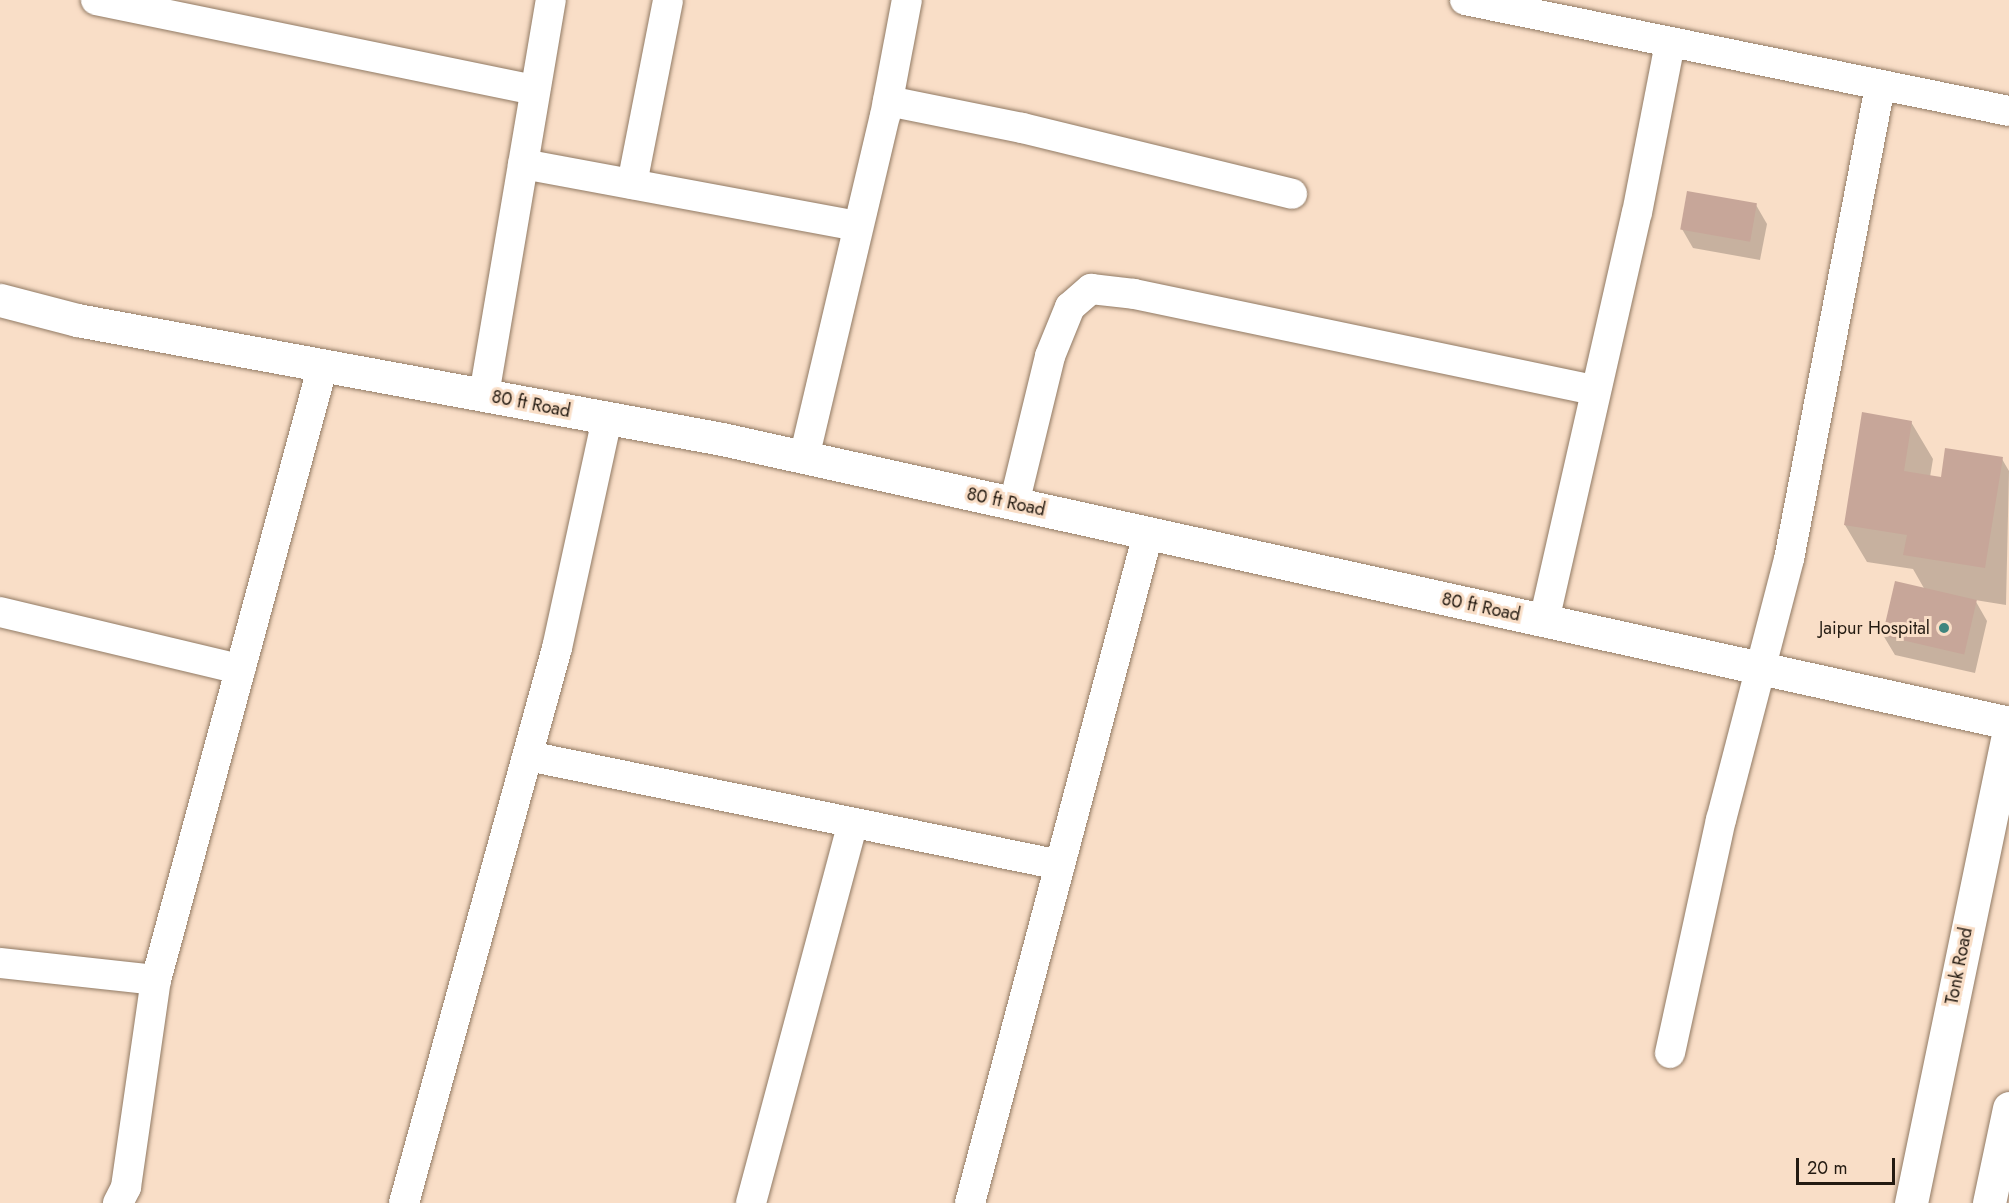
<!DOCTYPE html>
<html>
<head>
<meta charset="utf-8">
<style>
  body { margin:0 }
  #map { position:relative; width:2009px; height:1203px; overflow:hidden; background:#f9dec7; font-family:Jost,sans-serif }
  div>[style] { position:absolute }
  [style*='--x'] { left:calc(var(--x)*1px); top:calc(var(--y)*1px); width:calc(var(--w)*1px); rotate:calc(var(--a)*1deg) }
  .shadow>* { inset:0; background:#0003 }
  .building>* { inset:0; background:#c7a699; transform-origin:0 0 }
  .roads { filter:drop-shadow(0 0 2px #917a64) drop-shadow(0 0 2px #917a64) }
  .street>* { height:30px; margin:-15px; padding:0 15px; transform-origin:15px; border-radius:15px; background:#fff }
  .secondary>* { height:33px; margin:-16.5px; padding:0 16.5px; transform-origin:16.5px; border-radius:16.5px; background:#fff }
  .primary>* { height:33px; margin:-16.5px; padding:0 16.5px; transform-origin:16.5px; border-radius:16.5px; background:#fff }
  .dots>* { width:16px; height:16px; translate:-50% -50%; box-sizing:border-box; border:3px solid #f9dec7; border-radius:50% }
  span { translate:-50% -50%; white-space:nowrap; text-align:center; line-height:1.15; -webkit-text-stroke:6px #f9dec7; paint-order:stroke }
  .street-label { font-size:18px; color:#231a11 }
  .poi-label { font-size:18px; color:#231a11 }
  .right { translate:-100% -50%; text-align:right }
  .scale { position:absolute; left:1796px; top:1158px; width:99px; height:27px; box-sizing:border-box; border:3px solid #231a11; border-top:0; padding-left:8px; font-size:18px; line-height:21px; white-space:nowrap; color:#231a11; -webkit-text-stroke:4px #f9dec7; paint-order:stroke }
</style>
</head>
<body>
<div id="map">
  <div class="shadow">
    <div style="clip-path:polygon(1756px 205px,1767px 224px,1760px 260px,1693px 248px,1682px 229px)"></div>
    <div style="clip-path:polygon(1911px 422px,1933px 459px,1930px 477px,1942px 479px,2002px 459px,2009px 471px,2006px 605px,1975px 600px,1987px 621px,1975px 673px,1895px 655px,1883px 635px,1925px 590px,1913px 569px,1867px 562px,1845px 525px)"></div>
  </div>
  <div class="building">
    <div style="left:1687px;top:191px;width:71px;height:39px;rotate:10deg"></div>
    <div style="clip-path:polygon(1862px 412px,1912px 421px,1904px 471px,1941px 477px,1945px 448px,2003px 457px,1985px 568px,1903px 555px,1907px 535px,1844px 525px)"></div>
    <div style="left:1895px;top:581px;width:84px;height:56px;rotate:13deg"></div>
  </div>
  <div class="roads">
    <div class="street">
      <div style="--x:96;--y:0;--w:448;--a:11.6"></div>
      <div style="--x:1465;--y:0;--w:555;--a:11.53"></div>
      <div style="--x:888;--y:101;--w:137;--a:11.4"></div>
      <div style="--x:1022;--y:128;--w:278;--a:13.7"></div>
      <div style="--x:523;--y:164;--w:340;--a:10.5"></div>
      <div style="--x:632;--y:184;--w:187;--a:-78.9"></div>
      <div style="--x:484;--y:395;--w:401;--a:-80.4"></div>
      <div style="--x:804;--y:458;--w:351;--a:-76.7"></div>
      <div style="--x:885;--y:116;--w:118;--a:-79.3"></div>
      <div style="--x:1014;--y:504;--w:152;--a:-76.3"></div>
      <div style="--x:1050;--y:356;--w:53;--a:-67.8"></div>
      <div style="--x:1070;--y:307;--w:28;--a:-41"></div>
      <div style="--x:1091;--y:289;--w:43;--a:6.6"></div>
      <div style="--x:1134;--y:294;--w:471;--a:11.8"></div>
      <div style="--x:0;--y:612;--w:247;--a:13.4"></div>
      <div style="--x:1544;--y:621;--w:418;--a:-77.2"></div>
      <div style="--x:1637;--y:213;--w:173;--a:-79"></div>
      <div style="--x:528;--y:756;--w:543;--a:11.58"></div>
      <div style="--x:0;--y:963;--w:157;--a:6.2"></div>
      <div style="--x:1670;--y:1053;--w:239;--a:-77.7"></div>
      <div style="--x:1721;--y:820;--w:270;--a:-75.4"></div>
      <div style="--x:1789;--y:559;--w:483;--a:-79.1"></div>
      <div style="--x:118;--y:1203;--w:18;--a:-63"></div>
      <div style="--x:126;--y:1187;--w:209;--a:-81.8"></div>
      <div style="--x:156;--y:980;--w:637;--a:-74.81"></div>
      <div style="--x:404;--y:1203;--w:576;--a:-74.59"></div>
      <div style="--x:557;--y:648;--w:235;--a:-77.7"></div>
      <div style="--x:751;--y:1203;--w:393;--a:-75"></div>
      <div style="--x:970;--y:1203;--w:692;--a:-75.1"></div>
    </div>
    <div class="secondary">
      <div style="--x:0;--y:300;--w:80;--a:14.6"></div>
      <div style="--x:77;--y:320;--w:656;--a:10.45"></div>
      <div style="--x:722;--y:439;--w:1318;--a:12.44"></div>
    </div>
    <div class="primary">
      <div style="--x:1911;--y:1203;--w:484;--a:-78.3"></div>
      <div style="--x:1989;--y:1203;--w:97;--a:-78.1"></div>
    </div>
  </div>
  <div class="dots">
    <div style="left:1944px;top:628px;background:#3f857e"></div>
  </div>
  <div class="street-label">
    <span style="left:531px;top:404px;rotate:11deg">80 ft Road</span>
    <span style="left:1006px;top:502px;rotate:12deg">80 ft Road</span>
    <span style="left:1481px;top:607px;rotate:12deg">80 ft Road</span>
    <span style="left:1959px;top:966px;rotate:-79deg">Tonk Road</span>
  </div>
  <div class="poi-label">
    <span class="right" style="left:1930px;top:628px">Jaipur Hospital</span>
  </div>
  <div class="scale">20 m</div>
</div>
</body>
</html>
